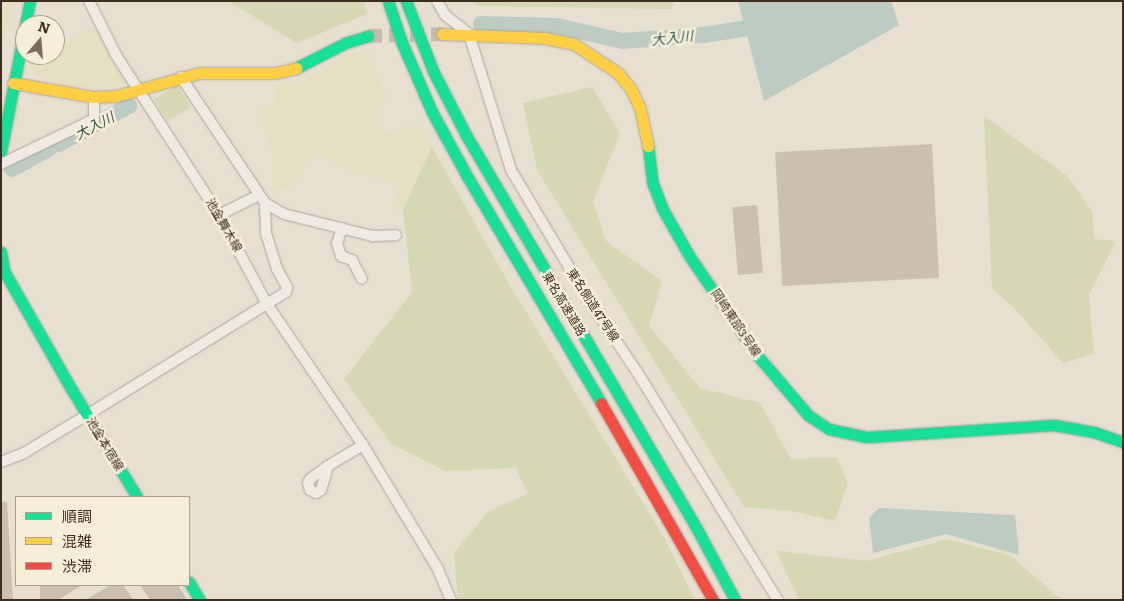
<!DOCTYPE html>
<html>
<head>
<meta charset="utf-8">
<style>
  body { margin:0 }
  #map { position:relative; width:1124px; height:601px; overflow:hidden; background:#e7e0d1; font-family:Literata,"Noto Sans JP",serif }
  div>[style] { position:absolute }
  [style*='--x'] { left:calc(var(--x)*1px); top:calc(var(--y)*1px); width:calc(var(--w)*1px); rotate:calc(var(--a)*1deg) }
  .farmland>* { inset:0; background:#e6dfc2 }
  .green>* { inset:0; background:#d6d7b3; transform-origin:0 0 }
  .water>* { inset:0; background:#bcccc2 }
  .river>* { height:16px; margin:-8px; padding:0 8px; transform-origin:8px; border-radius:8px; background:#bcccc2 }
  .building>* { inset:0; background:#cbbfb2; transform-origin:0 0 }
  .secondary-tunnel>* { height:14px; margin-top:-7px; transform-origin:0; background:repeating-linear-gradient(90deg,#c5bcae 0 14px,transparent 0 21px) }
  .roads { filter:drop-shadow(0 0 1px #ada599) drop-shadow(0 0 1px #ada599) }
  .street>* { height:10px; margin:-5px; padding:0 5px; transform-origin:5px; border-radius:5px; background:#efebe3 }
  .fast>* { height:11px; margin:-5.5px; padding:0 5.5px; transform-origin:5.5px; border-radius:5.5px; background:#16e098 }
  .slow>* { height:11px; margin:-5.5px; padding:0 5.5px; transform-origin:5.5px; border-radius:5.5px; background:#ffcf43 }
  .jam>* { height:11px; margin:-5.5px; padding:0 5.5px; transform-origin:5.5px; border-radius:5.5px; background:#f24e42 }
  span { translate:-50% -50%; white-space:nowrap; text-align:center; line-height:1.15; -webkit-text-stroke:5px #f7eed8; paint-order:stroke }
  .street-label { font-size:12px; color:#3d2e20 }
  .water-label { font-size:14px; color:#2f5d5a; font-style:italic }
  .frame { position:absolute; inset:0; border:2px solid #3d2e20; pointer-events:none }
  .legend { position:absolute; left:15px; top:496px; width:175px; height:90px; box-sizing:border-box; background:#f7eed8; border:1px solid #ada18e; margin:0; padding:6px 9px; list-style:none; font-size:15px; color:#3d2e20 }
  .legend li { display:flex; align-items:center; gap:10px; height:25px }
  .legend b { width:25px; border:1px solid #ada18e }
  .north { position:absolute; left:15px; top:15px; width:50px; height:50px; box-sizing:border-box; background:#f7eed8; border:1px solid #ada18e; border-radius:50%; rotate:18deg; font-size:14px; font-weight:700; line-height:20px; text-align:center; color:#3d2e20 }
  .north::after { content:''; display:block; margin:auto; width:18px; height:22px; background:#786c5e; clip-path:polygon(50% 0,100% 100%,50% 72%,0 100%) }
</style>
</head>
<body>
<div id="map">
  <div class="farmland">
    <div style="clip-path:polygon(1px 1px,13px 1px,1px 55px)"></div>
    <div style="clip-path:polygon(93px 26px,126px 85px,97px 89px,67px 86px,37px 77px,29px 69px,32px 55px,55px 55px,55px 45px,66px 43px)"></div>
    <div style="clip-path:polygon(368px 51px,385px 96px,374px 117px,382px 133px,417px 125px,432px 147px,403px 209px,392px 210px,399px 183px,352px 173px,314px 151px,292px 189px,272px 187px,272px 154px,260px 111px,274px 105px,278px 84px,306px 80px,351px 52px)"></div>
  </div>
  <div class="green">
    <div style="clip-path:polygon(228px 1px,364px 1px,367px 14px,297px 43px)"></div>
    <div style="clip-path:polygon(471px 1px,675px 1px,671px 9px,478px 6px)"></div>
    <div style="left:177px;top:85px;width:26px;height:27px;rotate:58deg"></div>
    <div style="clip-path:polygon(592px 87px,620px 133px,593px 201px,606px 241px,662px 281px,649px 326px,700px 388px,760px 403px,791px 459px,837px 457px,848px 483px,835px 521px,791px 511px,744px 507px,537px 170px,523px 103px)"></div>
    <div style="clip-path:polygon(984px 116px,1066px 175px,1092px 211px,1094px 239px,1116px 241px,1089px 295px,1094px 354px,1063px 363px,1015px 309px,992px 288px)"></div>
    <div style="clip-path:polygon(432px 147px,508px 282px,665px 539px,695px 600px,458px 600px,454px 553px,489px 511px,528px 494px,516px 468px,445px 471px,391px 444px,344px 379px,412px 292px,403px 209px)"></div>
    <div style="clip-path:polygon(947px 539px,1011px 556px,1062px 600px,799px 600px,776px 551px,866px 561px)"></div>
  </div>
  <div class="water">
    <div style="clip-path:polygon(738px 1px,891px 1px,899px 25px,764px 101px)"></div>
    <div style="clip-path:polygon(879px 508px,1015px 515px,1019px 555px,946px 534px,873px 553px,869px 518px)"></div>
  </div>
  <div class="river">
    <div style="--x:481;--y:24;--w:76;--a:1.5"></div>
    <div style="--x:557;--y:26;--w:67;--a:13"></div>
    <div style="--x:622;--y:41;--w:81;--a:-4.2"></div>
    <div style="--x:703;--y:35;--w:66;--a:-8.7"></div>
    <div style="--x:59;--y:144;--w:80;--a:-28.5"></div>
    <div style="--x:12;--y:169;--w:42;--a:-28.4"></div>
  </div>
  <div class="building">
    <div style="left:932px;top:144px;width:134px;height:157px;rotate:87deg"></div>
    <div style="left:757px;top:205px;width:68px;height:25px;rotate:85deg"></div>
    <div style="clip-path:polygon(1px 502px,7px 502px,13px 600px,1px 600px)"></div>
    <div style="clip-path:polygon(40px 585px,82px 585px,58px 600px,40px 600px)"></div>
    <div style="clip-path:polygon(111px 585px,123px 585px,134px 600px,85px 600px)"></div>
    <div style="clip-path:polygon(140px 585px,178px 585px,187px 600px,150px 600px)"></div>
  </div>
  <div class="secondary-tunnel">
    <div style="--x:368;--y:36;--w:74;--a:-1.5"></div>
  </div>
  <div class="roads">
    <div class="street">
      <div style="--x:89;--y:1;--w:60;--a:63.4"></div>
      <div style="--x:116;--y:55;--w:190;--a:57.2"></div>
      <div style="--x:219;--y:215;--w:101;--a:61.7"></div>
      <div style="--x:267;--y:304;--w:171;--a:55.8"></div>
      <div style="--x:363;--y:445;--w:143;--a:58.8"></div>
      <div style="--x:437;--y:567;--w:36;--a:67"></div>
      <div style="--x:437;--y:1;--w:16;--a:60"></div>
      <div style="--x:445;--y:15;--w:31;--a:38"></div>
      <div style="--x:469;--y:34;--w:142;--a:72.8"></div>
      <div style="--x:511;--y:170;--w:154;--a:59.1"></div>
      <div style="--x:590;--y:302;--w:84;--a:56.1"></div>
      <div style="--x:637;--y:372;--w:268;--a:58.3"></div>
      <div style="--x:181;--y:77;--w:151;--a:56.3"></div>
      <div style="--x:265;--y:203;--w:22;--a:30"></div>
      <div style="--x:284;--y:214;--w:91;--a:14"></div>
      <div style="--x:372;--y:236;--w:24;--a:-2"></div>
      <div style="--x:1;--y:164;--w:103;--a:-25.8"></div>
      <div style="--x:94;--y:119;--w:22;--a:-90"></div>
      <div style="--x:219;--y:215;--w:45;--a:-26.6"></div>
      <div style="--x:342;--y:228;--w:16;--a:108"></div>
      <div style="--x:337;--y:243;--w:14;--a:73"></div>
      <div style="--x:341;--y:256;--w:12;--a:20"></div>
      <div style="--x:352;--y:260;--w:21;--a:62"></div>
      <div style="--x:1;--y:462;--w:25;--a:-21"></div>
      <div style="--x:24;--y:453;--w:74;--a:-31.1"></div>
      <div style="--x:87;--y:415;--w:234;--a:-31.7"></div>
      <div style="--x:286;--y:292;--w:5;--a:-79"></div>
      <div style="--x:287;--y:287;--w:21;--a:-119"></div>
      <div style="--x:277;--y:269;--w:37;--a:-107"></div>
      <div style="--x:266;--y:234;--w:31;--a:-92"></div>
      <div style="--x:328;--y:466;--w:25;--a:106"></div>
      <div style="--x:321;--y:490;--w:6;--a:149"></div>
      <div style="--x:316;--y:493;--w:7;--a:-153"></div>
      <div style="--x:310;--y:490;--w:7;--a:-106"></div>
      <div style="--x:308;--y:483;--w:4;--a:-63"></div>
      <div style="--x:310;--y:479;--w:22;--a:-36"></div>
      <div style="--x:328;--y:466;--w:41;--a:-31"></div>
    </div>
    <div class="fast">
      <div style="--x:388;--y:1;--w:44;--a:71.6"></div>
      <div style="--x:402;--y:43;--w:75;--a:66.5"></div>
      <div style="--x:432;--y:112;--w:73;--a:61.3"></div>
      <div style="--x:467;--y:176;--w:264;--a:59.4"></div>
      <div style="--x:406;--y:1;--w:75;--a:68.9"></div>
      <div style="--x:433;--y:71;--w:72;--a:62.7"></div>
      <div style="--x:466;--y:135;--w:457;--a:59.6"></div>
      <div style="--x:697;--y:529;--w:81;--a:61.8"></div>
      <div style="--x:296;--y:68;--w:55;--a:-27"></div>
      <div style="--x:345;--y:43;--w:24;--a:-17"></div>
      <div style="--x:648;--y:146;--w:38;--a:83"></div>
      <div style="--x:653;--y:184;--w:26;--a:69"></div>
      <div style="--x:662;--y:208;--w:56;--a:60.3"></div>
      <div style="--x:690;--y:257;--w:119;--a:55.6"></div>
      <div style="--x:757;--y:355;--w:79;--a:49.6"></div>
      <div style="--x:808;--y:415;--w:25;--a:34"></div>
      <div style="--x:829;--y:429;--w:39;--a:12"></div>
      <div style="--x:867;--y:437;--w:187;--a:-3.7"></div>
      <div style="--x:1054;--y:425;--w:41;--a:9.9"></div>
      <div style="--x:1094;--y:432;--w:31;--a:19"></div>
      <div style="--x:1;--y:151;--w:153;--a:-79.1"></div>
      <div style="--x:1;--y:252;--w:19;--a:81"></div>
      <div style="--x:4;--y:271;--w:3;--a:162"></div>
      <div style="--x:4;--y:271;--w:137;--a:60.3"></div>
      <div style="--x:72;--y:390;--w:125;--a:58.7"></div>
      <div style="--x:189;--y:582;--w:21;--a:59"></div>
    </div>
    <div class="slow">
      <div style="--x:442;--y:34;--w:103;--a:2.2"></div>
      <div style="--x:545;--y:38;--w:30;--a:12"></div>
      <div style="--x:574;--y:44;--w:53;--a:33.4"></div>
      <div style="--x:618;--y:73;--w:21;--a:51"></div>
      <div style="--x:631;--y:89;--w:21;--a:65"></div>
      <div style="--x:640;--y:108;--w:39;--a:78"></div>
      <div style="--x:13;--y:83;--w:82;--a:9.8"></div>
      <div style="--x:94;--y:97;--w:22;--a:-3"></div>
      <div style="--x:116;--y:96;--w:86;--a:-15.5"></div>
      <div style="--x:199;--y:73;--w:76;--a:0"></div>
      <div style="--x:275;--y:73;--w:22;--a:-13"></div>
    </div>
    <div class="jam">
      <div style="--x:601;--y:403;--w:227;--a:60.4"></div>
    </div>
  </div>
  <div class="street-label">
    <span style="left:224px;top:225px;rotate:60deg">池金舞木線</span>
    <span style="left:564px;top:304px;rotate:59deg">東名高速道路</span>
    <span style="left:593px;top:305px;rotate:57deg">東名側道47号線</span>
    <span style="left:736px;top:323px;rotate:56deg">岡崎東部3号線</span>
    <span style="left:105px;top:444px;rotate:59deg">池金本宿線</span>
  </div>
  <div class="water-label">
    <span style="left:672px;top:37px;rotate:-6deg">大入川</span>
    <span style="left:94px;top:125px;rotate:-28deg">大入川</span>
  </div>
  <div class="frame"></div>
  <ul class="legend">
  <li><b style="height:6px;background:#16e098"></b>順調</li>
  <li><b style="height:6px;background:#ffcf43"></b>混雑</li>
  <li><b style="height:6px;background:#f24e42"></b>渋滞</li>
  </ul>
  <div class="north">N</div>
</div>
</body>
</html>
